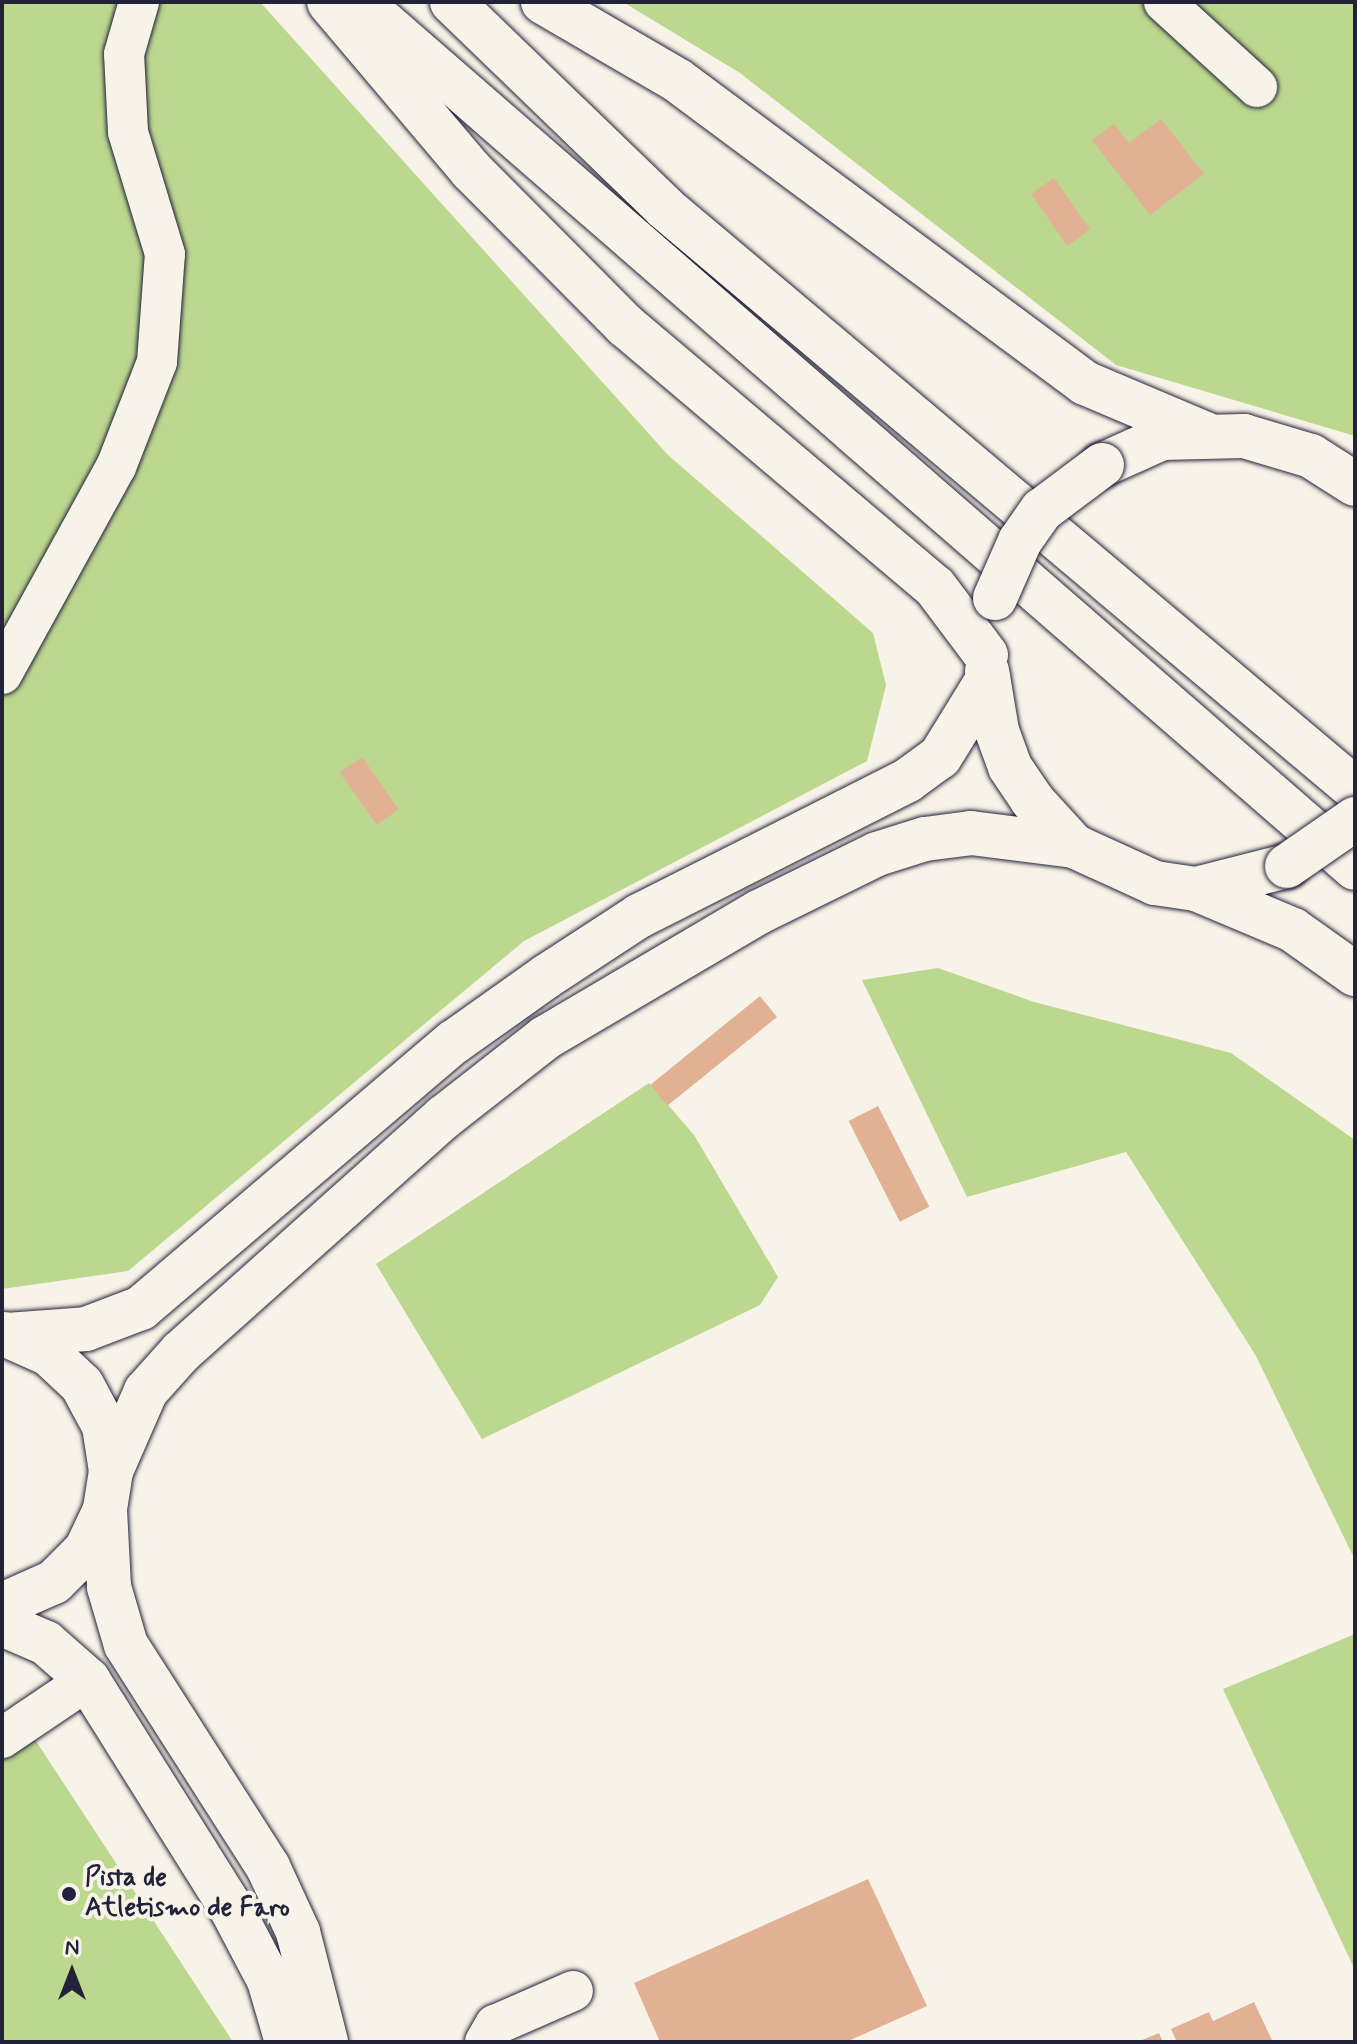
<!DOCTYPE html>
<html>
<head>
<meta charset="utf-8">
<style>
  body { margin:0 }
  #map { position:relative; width:1357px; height:2044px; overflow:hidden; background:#f7f3e8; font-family:Mynerve,sans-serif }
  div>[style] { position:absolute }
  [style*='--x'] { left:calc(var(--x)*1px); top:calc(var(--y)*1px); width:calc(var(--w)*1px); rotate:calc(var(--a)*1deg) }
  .green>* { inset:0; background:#bcd78e }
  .building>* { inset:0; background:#e2b194; transform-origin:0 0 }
  .roads { filter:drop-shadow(0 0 2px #22223b) drop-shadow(0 0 2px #22223b) }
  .minor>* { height:40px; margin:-20px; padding:0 20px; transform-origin:20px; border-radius:20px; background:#f7f3e8 }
  .major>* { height:44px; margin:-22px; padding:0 22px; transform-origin:22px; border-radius:22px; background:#f7f3e8 }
  .bridges { filter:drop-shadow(0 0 2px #22223b) drop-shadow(0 0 2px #22223b) }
  .major-bridge>* { height:44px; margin:-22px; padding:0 22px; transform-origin:22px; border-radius:22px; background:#f7f3e8 }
  .dots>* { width:22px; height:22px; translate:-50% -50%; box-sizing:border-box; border:4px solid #f7f3e8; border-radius:50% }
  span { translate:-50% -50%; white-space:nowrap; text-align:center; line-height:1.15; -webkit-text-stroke:8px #f7f3e8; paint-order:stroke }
  .poi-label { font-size:26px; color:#22223b; font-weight:700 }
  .left { translate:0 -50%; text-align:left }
  .frame { position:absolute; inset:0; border:4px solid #22223b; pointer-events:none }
  .north { position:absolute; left:32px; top:1932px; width:80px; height:80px; -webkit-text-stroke:6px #f7f3e8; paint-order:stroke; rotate:0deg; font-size:22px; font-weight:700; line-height:32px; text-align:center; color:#22223b }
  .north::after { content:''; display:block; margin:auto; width:28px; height:36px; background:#22223b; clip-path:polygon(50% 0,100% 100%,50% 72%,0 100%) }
</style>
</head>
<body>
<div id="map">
  <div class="green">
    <div style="clip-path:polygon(2px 2px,260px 2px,668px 455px,873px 633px,886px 685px,867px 761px,524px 941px,128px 1271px,2px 1289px)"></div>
    <div style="clip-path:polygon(623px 2px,1355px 2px,1355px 436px,1116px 365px,740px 73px)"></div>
    <div style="clip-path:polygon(938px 968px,1034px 1002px,1231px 1053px,1355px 1140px,1355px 1560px,1255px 1354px,1126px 1152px,967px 1197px,862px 980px)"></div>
    <div style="clip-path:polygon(649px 1083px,694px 1135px,778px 1277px,760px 1305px,482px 1439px,376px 1264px)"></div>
    <div style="clip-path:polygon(1355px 1634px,1355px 1970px,1223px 1689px)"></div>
    <div style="clip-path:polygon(12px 1706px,34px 1738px,233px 2042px,2px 2042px,2px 1713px)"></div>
  </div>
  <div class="building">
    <div style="clip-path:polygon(1161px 119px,1204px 174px,1150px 215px,1092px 140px,1114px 124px,1129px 143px)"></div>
    <div style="left:1054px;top:178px;width:63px;height:28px;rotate:55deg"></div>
    <div style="left:362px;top:757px;width:64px;height:27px;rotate:55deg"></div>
    <div style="left:760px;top:996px;width:27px;height:141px;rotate:51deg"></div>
    <div style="left:878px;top:1106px;width:113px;height:33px;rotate:63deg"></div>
    <div style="clip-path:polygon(868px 1879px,927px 2006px,846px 2042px,660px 2042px,634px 1983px)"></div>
    <div style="clip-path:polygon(1254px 2002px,1272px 2040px,1268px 2042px,1177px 2042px,1171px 2029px,1209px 2012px,1213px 2021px)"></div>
    <div style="clip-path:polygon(1159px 2033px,1163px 2042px,1137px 2042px)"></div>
  </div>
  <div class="roads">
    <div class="minor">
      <div style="--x:1164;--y:2;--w:126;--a:42.4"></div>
      <div style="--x:2;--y:674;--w:236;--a:-61.2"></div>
      <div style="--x:116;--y:467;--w:113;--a:-68.7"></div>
      <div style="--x:157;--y:362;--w:108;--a:-85.8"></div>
      <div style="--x:165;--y:254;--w:127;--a:-106.9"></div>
      <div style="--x:128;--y:132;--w:78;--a:-92.9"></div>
      <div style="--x:124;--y:54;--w:54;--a:-73.9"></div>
      <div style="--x:2;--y:1738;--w:104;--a:-34"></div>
      <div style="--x:485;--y:2042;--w:20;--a:-60"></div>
      <div style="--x:495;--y:2025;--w:85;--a:-23.6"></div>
    </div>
    <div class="major">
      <div style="--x:329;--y:2;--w:220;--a:49.8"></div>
      <div style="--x:471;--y:170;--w:220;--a:45.2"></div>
      <div style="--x:626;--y:326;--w:404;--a:40.2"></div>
      <div style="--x:935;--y:587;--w:85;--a:53.1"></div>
      <div style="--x:360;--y:2;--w:1319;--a:41.03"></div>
      <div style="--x:452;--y:2;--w:296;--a:44"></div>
      <div style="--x:665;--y:208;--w:902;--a:40.1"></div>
      <div style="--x:543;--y:2;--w:155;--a:30.2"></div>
      <div style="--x:677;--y:80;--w:508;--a:36.6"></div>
      <div style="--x:1085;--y:383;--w:131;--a:22.9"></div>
      <div style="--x:1102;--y:465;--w:66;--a:-24.2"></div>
      <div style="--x:1162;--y:438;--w:82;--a:-1.4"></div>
      <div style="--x:1244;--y:436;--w:70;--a:16.6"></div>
      <div style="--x:1311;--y:456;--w:52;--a:32.5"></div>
      <div style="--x:987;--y:671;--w:61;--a:80.5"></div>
      <div style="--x:997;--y:731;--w:38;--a:70"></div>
      <div style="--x:1010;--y:767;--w:40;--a:56"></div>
      <div style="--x:1032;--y:800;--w:62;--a:47.6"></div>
      <div style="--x:1074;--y:846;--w:89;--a:24.6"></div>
      <div style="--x:1155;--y:883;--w:41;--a:8.3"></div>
      <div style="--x:1196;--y:889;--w:94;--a:-14.2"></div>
      <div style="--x:1196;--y:889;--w:105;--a:22.9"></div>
      <div style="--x:1293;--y:930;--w:76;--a:35.4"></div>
      <div style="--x:4;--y:1334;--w:49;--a:24"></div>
      <div style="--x:49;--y:1354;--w:45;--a:43.2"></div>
      <div style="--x:82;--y:1385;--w:47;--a:61.8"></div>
      <div style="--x:104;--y:1426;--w:46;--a:81.2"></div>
      <div style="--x:111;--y:1471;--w:39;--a:99"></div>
      <div style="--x:105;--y:1510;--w:77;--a:87"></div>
      <div style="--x:109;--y:1587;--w:60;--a:73.7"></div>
      <div style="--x:126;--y:1645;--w:264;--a:57.4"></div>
      <div style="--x:268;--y:1867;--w:72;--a:65.2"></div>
      <div style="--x:298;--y:1932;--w:114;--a:75.7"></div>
      <div style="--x:7;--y:1335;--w:79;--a:-4.3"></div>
      <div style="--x:86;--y:1329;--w:59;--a:-20.9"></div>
      <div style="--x:141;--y:1308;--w:411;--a:-40.4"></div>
      <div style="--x:454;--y:1042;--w:114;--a:-35.4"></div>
      <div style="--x:547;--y:976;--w:110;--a:-33.1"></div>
      <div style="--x:639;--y:916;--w:301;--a:-26.8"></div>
      <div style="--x:908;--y:780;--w:39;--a:-36"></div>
      <div style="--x:940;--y:757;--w:92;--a:-58.4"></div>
      <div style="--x:111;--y:1471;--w:87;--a:-66.4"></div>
      <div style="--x:146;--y:1391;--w:52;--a:-48.1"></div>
      <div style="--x:181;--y:1352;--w:353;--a:-41.8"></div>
      <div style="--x:444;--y:1117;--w:128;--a:-38"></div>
      <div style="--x:545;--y:1038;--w:248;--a:-30.5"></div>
      <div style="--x:759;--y:912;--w:131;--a:-26.2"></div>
      <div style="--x:877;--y:854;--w:50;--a:-17.4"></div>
      <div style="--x:925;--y:839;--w:46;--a:-7.4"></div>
      <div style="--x:971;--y:833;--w:104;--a:7.2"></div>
      <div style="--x:2;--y:1605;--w:57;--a:-23.9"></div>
      <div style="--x:54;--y:1582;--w:45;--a:-45"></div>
      <div style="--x:86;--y:1550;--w:44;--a:-64.6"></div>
      <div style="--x:2;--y:1624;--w:48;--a:23.4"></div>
      <div style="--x:46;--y:1643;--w:56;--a:41.4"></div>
      <div style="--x:88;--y:1680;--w:269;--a:57.9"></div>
      <div style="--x:231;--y:1908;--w:81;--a:62.2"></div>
      <div style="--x:269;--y:1980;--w:65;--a:73.8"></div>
    </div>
  </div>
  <div class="bridges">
    <div class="major-bridge">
      <div style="--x:995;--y:598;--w:62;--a:-66.3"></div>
      <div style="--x:1020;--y:541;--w:38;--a:-55"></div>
      <div style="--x:1042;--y:510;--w:75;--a:-36.9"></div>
      <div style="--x:1287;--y:866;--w:83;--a:-34.7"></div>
    </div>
  </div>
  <div class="dots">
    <div style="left:69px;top:1894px;background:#22223b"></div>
  </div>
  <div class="poi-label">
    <span class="left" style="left:85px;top:1894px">Pista de<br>Atletismo de Faro</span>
  </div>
  <div class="frame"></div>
  <div class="north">N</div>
</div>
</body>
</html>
